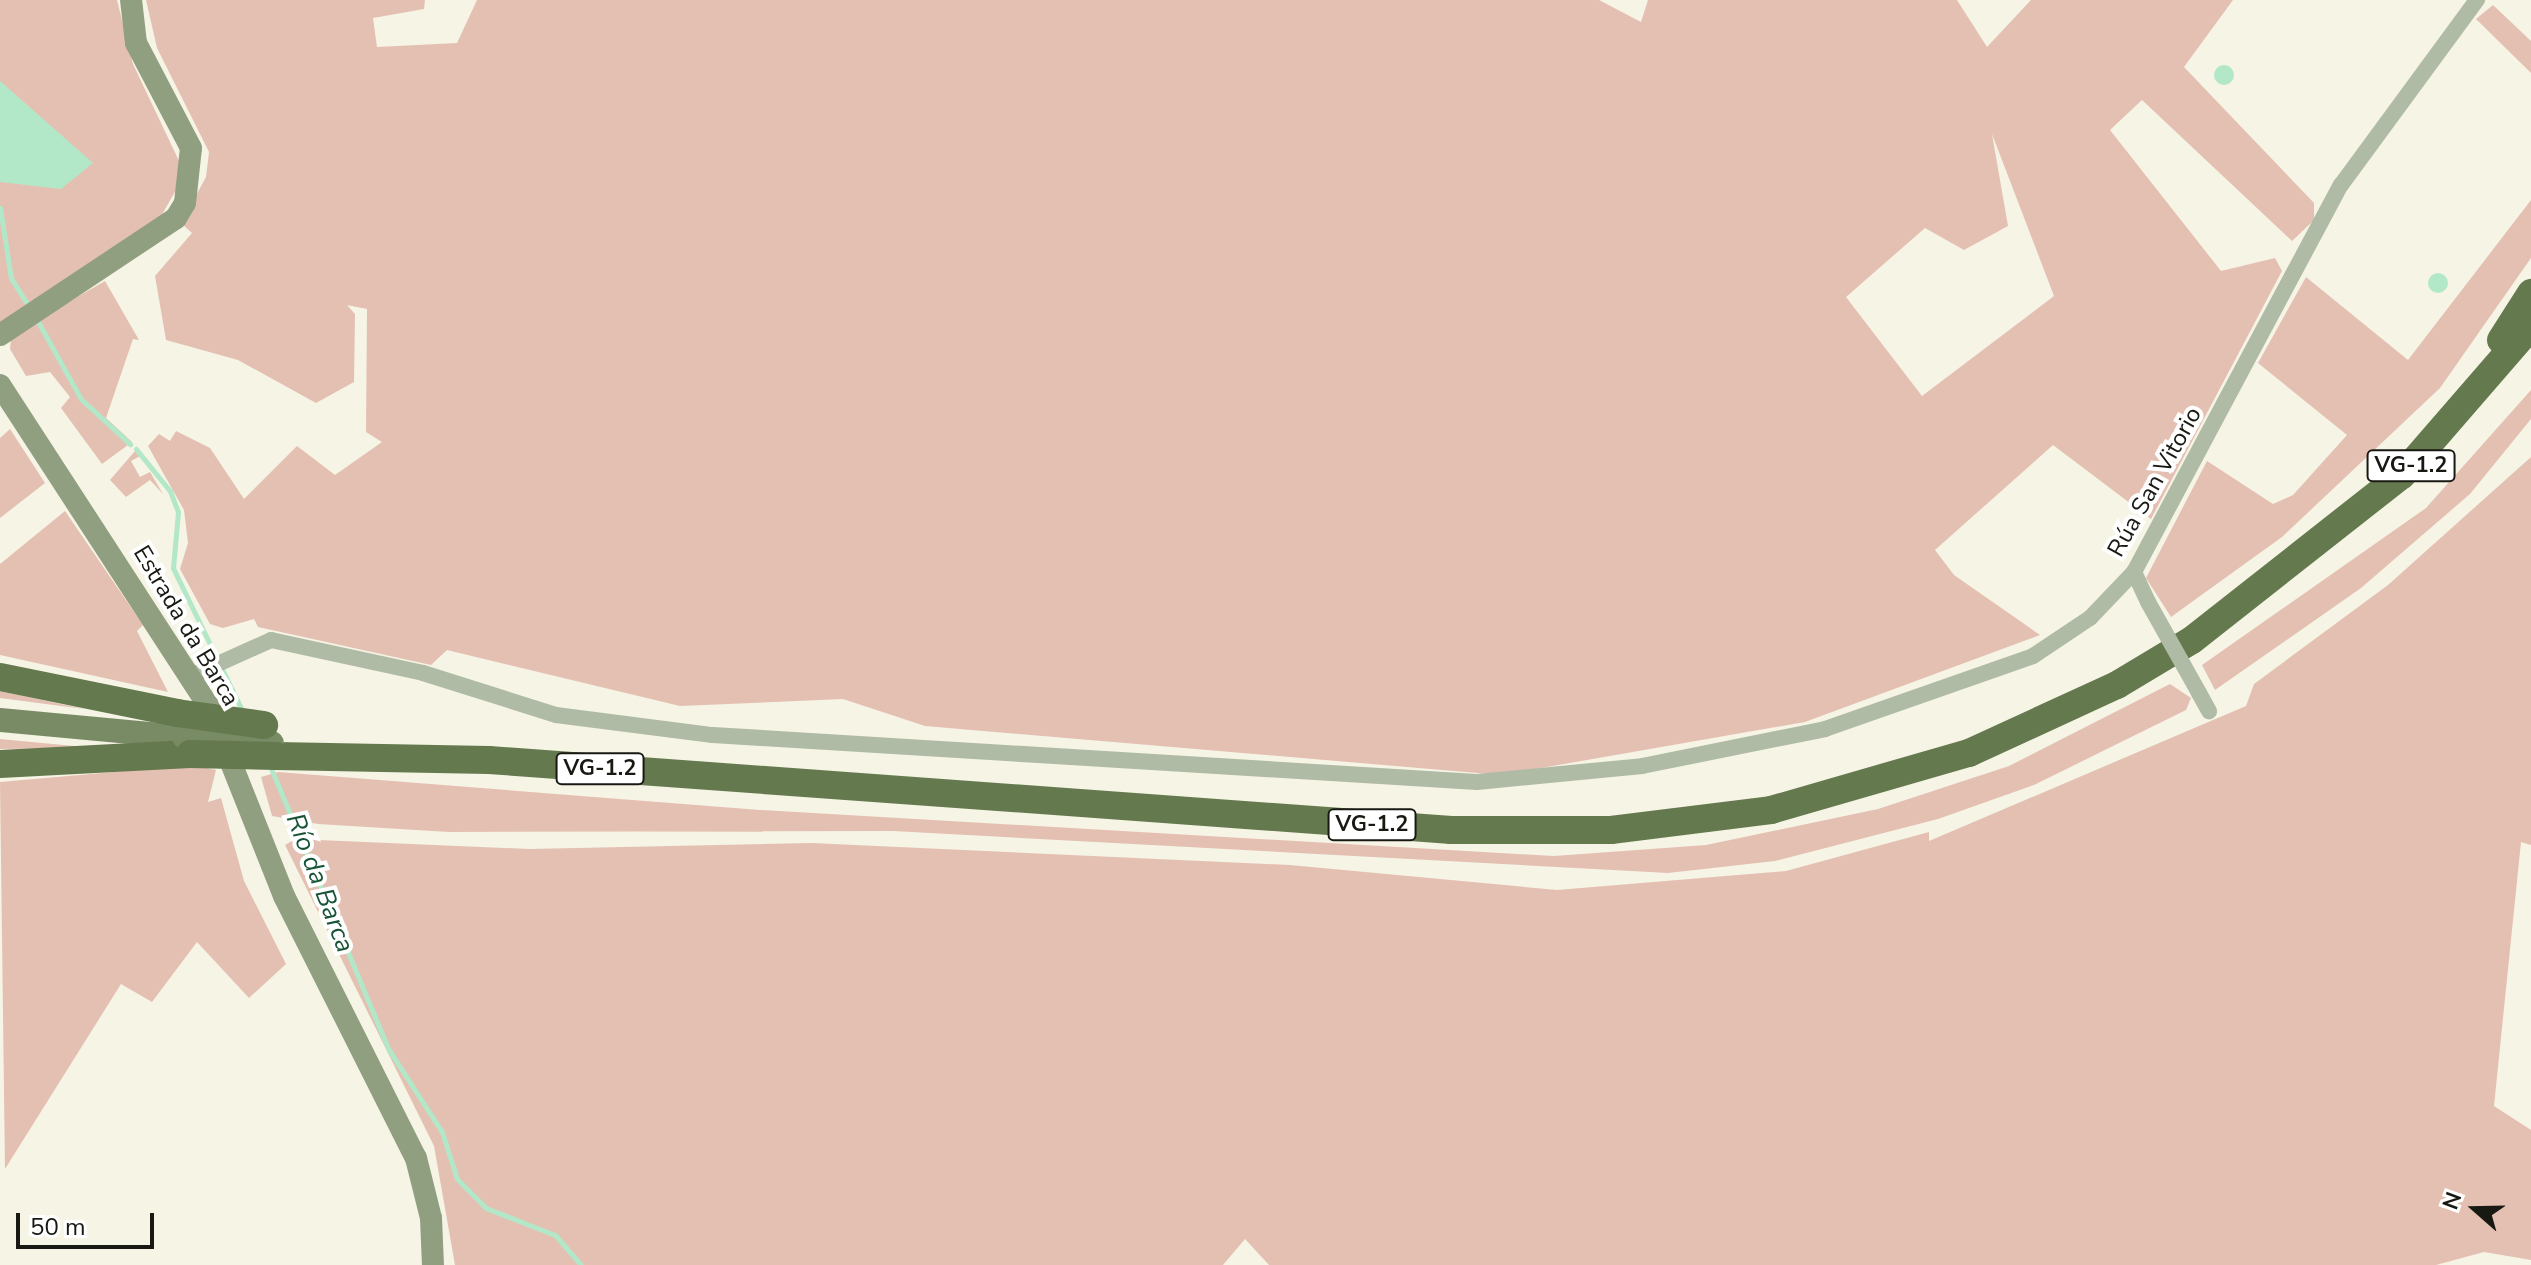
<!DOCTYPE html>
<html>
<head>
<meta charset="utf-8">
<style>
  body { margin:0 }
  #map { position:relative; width:2531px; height:1265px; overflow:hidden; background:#f6f4e5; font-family:"Nunito Sans",sans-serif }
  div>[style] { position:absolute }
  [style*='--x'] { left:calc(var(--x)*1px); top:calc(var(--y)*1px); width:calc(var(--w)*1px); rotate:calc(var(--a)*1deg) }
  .green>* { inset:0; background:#e4c0b3 }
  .water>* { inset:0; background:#b2e7c7 }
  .round { border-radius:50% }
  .stream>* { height:5px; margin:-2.5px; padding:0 2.5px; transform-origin:2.5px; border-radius:2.5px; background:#b2e7c7 }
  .street>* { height:16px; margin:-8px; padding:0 8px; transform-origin:8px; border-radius:8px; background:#b0bba6 }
  .secondary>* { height:22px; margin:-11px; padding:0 11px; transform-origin:11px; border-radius:11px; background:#909f80 }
  .primary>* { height:24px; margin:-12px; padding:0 12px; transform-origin:12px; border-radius:12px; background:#788b64 }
  .highway>* { height:28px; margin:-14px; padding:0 14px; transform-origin:14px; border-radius:14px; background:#64794d }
  .street-bridge>* { height:16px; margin:-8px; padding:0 8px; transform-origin:8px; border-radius:8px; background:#b0bba6 }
  .primary-bridge>* { height:24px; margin:-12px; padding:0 12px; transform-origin:12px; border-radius:12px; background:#788b64 }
  .highway-bridge>* { height:28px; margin:-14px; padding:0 14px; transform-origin:14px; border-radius:14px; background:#64794d }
  span { translate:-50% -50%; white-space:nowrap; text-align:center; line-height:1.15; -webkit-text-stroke:8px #fff; paint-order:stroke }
  .shield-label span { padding:2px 6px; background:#fff; border:2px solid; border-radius:6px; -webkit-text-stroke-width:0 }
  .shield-label { font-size:22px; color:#191913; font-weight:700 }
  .street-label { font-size:24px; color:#191913 }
  .water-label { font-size:26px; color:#175336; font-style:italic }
  .north { position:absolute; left:2435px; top:1169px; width:80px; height:80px; -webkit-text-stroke:6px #fff; paint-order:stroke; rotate:290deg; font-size:22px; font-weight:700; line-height:32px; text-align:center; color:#191913 }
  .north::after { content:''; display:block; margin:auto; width:28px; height:36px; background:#191913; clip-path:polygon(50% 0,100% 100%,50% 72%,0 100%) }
  .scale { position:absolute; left:16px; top:1213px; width:138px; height:36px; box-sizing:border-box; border:4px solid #191913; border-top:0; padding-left:10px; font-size:24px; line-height:28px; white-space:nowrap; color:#191913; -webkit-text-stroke:6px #fff; paint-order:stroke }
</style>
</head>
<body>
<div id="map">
  <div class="green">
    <div style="clip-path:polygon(0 0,117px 0,133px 64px,180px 163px,180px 183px,160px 218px,0 325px)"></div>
    <div style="clip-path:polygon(evenodd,146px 0,425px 0,424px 9px,373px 18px,377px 47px,457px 43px,477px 0,1599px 0,1641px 22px,1648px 0,1957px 0,1987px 47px,2031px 0,2233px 0,2184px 67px,2314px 203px,2314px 220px,2292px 241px,2142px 100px,2110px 130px,2221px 271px,2275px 258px,2282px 271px,2151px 519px,2053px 445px,1935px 550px,1954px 575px,2040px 635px,1805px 722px,1501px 775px,925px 726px,843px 699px,680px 706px,447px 650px,431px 665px,258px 627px,254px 619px,223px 628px,210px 624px,180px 569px,188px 543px,184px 510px,148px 446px,159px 434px,170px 441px,176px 431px,210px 448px,244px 499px,297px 446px,335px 475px,382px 442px,366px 432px,367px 309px,347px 305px,355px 314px,354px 382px,316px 403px,238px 360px,166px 340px,155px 276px,192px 233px,181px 223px,206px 177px,209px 152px,157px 48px,146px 0,1992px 134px,2054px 296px,1922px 396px,1846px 297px,1925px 228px,1964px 250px,2008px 226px,1992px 134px)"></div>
    <div style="clip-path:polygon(2493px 5px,2531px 41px,2531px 73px,2476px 19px)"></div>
    <div style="clip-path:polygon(2531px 200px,2531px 258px,2440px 388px,2282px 537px,2171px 617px,2146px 578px,2207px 461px,2273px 504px,2293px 495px,2347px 435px,2258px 363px,2306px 277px,2408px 360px)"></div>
    <div style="clip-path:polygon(105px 281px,139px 340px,133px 339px,106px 418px,132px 442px,102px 464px,61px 408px,70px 397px,50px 372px,26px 376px,10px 349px,11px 339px,37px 320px)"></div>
    <div style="clip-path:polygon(2531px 390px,2531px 419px,2470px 494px,2361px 588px,2215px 690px,2202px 665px,2426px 508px)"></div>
    <div style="clip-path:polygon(10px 429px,45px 483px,0 518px,0 438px)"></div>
    <div style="clip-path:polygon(135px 451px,142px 455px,131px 461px,140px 477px,150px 472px,163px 494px,150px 480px,126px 497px,110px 480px)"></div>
    <div style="clip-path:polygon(2531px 457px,2531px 845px,2521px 842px,2494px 1106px,2531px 1130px,2531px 1260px,2484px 1252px,2436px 1265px,1269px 1265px,1245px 1239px,1223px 1265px,455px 1265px,434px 1146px,285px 845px,295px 839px,529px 849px,812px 843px,1290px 865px,1557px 890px,1786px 871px,1929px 832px,1929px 841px,2246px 706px,2254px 684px,2388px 585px)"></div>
    <div style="clip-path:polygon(65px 511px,143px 625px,137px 631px,168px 692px,0 655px,0 564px)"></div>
    <div style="clip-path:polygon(2170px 684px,2191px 698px,2186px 710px,2034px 785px,1938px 819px,1775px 861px,1668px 873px,893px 831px,449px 832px,318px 824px,272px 816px,261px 777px,278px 772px,760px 810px,1554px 856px,1706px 845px,1878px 809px,2009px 766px)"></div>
    <div style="clip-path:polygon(0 691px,84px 709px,0 698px)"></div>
    <div style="clip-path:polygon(0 739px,95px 748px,0 749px)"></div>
    <div style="clip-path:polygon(193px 765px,216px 770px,208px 802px,221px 798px,244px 881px,286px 964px,249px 998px,197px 942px,152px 1002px,121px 984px,5px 1169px,0 782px)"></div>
  </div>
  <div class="water">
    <div class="round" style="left:2214px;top:65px;width:20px;height:20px"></div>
    <div style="clip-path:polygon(0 81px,93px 163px,61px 189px,0 182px)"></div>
    <div class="round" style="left:2428px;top:273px;width:20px;height:20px"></div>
  </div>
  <div class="stream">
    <div style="--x:0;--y:208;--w:71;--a:81.1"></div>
    <div style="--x:11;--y:278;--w:32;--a:58"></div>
    <div style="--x:37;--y:320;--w:90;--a:60.9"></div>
    <div style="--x:81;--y:399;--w:67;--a:42.6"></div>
    <div style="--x:136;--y:449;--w:54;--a:51"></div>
    <div style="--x:170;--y:491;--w:22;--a:69"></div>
    <div style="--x:178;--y:512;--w:56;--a:95.1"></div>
    <div style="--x:173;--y:568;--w:162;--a:64.1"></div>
    <div style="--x:270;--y:766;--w:308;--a:67.3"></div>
    <div style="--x:389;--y:1050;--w:98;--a:57.1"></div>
    <div style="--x:442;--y:1132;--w:49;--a:72.3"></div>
    <div style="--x:457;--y:1179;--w:41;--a:45"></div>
    <div style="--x:486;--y:1208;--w:74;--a:21.4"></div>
    <div style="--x:555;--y:1235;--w:40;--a:49"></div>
  </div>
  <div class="street">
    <div style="--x:2134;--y:572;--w:33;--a:65"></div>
    <div style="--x:191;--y:676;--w:88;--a:-24.2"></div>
    <div style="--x:271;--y:640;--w:156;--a:12.2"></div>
    <div style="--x:423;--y:673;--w:139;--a:17.5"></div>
    <div style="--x:556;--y:715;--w:158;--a:7.3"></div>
    <div style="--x:713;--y:735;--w:765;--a:3.52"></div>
    <div style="--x:1477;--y:782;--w:166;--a:-5.5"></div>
    <div style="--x:1642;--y:766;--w:187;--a:-11.4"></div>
    <div style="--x:1825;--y:729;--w:220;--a:-19.3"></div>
    <div style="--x:2033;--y:656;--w:69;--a:-33.7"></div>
    <div style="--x:2090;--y:618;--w:64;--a:-46.3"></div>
    <div style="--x:2134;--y:572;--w:439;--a:-61.9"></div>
    <div style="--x:2341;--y:185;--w:230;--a:-53.7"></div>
    <div style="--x:2199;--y:693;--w:21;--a:61"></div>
  </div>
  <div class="secondary">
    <div style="--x:0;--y:335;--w:211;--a:-33.6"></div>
    <div style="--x:176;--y:218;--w:17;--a:-59"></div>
    <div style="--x:185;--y:203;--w:55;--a:-83.8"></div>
    <div style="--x:191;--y:148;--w:119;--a:-117.6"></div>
    <div style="--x:136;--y:43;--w:43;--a:-96.6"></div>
    <div style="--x:0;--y:385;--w:382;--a:57"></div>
    <div style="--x:208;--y:705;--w:206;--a:68.3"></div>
    <div style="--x:284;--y:896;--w:293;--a:63.3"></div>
    <div style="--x:416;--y:1158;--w:62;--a:76"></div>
    <div style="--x:431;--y:1218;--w:47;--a:87.6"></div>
  </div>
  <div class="primary">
    <div style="--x:0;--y:720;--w:185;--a:5.3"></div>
  </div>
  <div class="highway">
    <div style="--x:2501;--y:340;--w:56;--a:-57.4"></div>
    <div style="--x:0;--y:677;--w:181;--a:11.5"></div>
    <div style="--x:276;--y:756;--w:213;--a:1.1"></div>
    <div style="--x:489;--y:760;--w:965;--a:4.16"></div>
    <div style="--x:1451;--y:830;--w:160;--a:0"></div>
    <div style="--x:1611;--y:830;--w:161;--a:-7.1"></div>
    <div style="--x:1771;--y:810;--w:206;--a:-16.1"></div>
    <div style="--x:1969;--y:753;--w:163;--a:-24.7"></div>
    <div style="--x:2117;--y:685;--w:87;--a:-31"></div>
    <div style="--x:2192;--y:640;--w:267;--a:-38.2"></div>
    <div style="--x:2402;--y:475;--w:197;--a:-49.1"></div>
    <div style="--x:0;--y:764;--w:190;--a:-3"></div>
  </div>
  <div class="street-bridge">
    <div style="--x:2148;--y:602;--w:104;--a:60.7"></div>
  </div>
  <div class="primary-bridge">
    <div style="--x:184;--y:737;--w:88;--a:3.9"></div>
  </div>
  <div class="highway-bridge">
    <div style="--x:177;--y:713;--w:88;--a:7.9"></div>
    <div style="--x:190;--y:754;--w:86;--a:1.3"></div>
  </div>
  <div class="shield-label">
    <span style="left:2411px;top:466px">VG-1.2</span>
    <span style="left:600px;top:769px">VG-1.2</span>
    <span style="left:1372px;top:825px">VG-1.2</span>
  </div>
  <div class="street-label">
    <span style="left:2155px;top:482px;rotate:-61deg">Rúa San Vitorio</span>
    <span style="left:186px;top:626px;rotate:59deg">Estrada da Barca</span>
  </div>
  <div class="water-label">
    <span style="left:320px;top:883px;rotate:69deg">Río da Barca</span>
  </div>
  <div class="north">N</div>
  <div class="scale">50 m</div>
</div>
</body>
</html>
